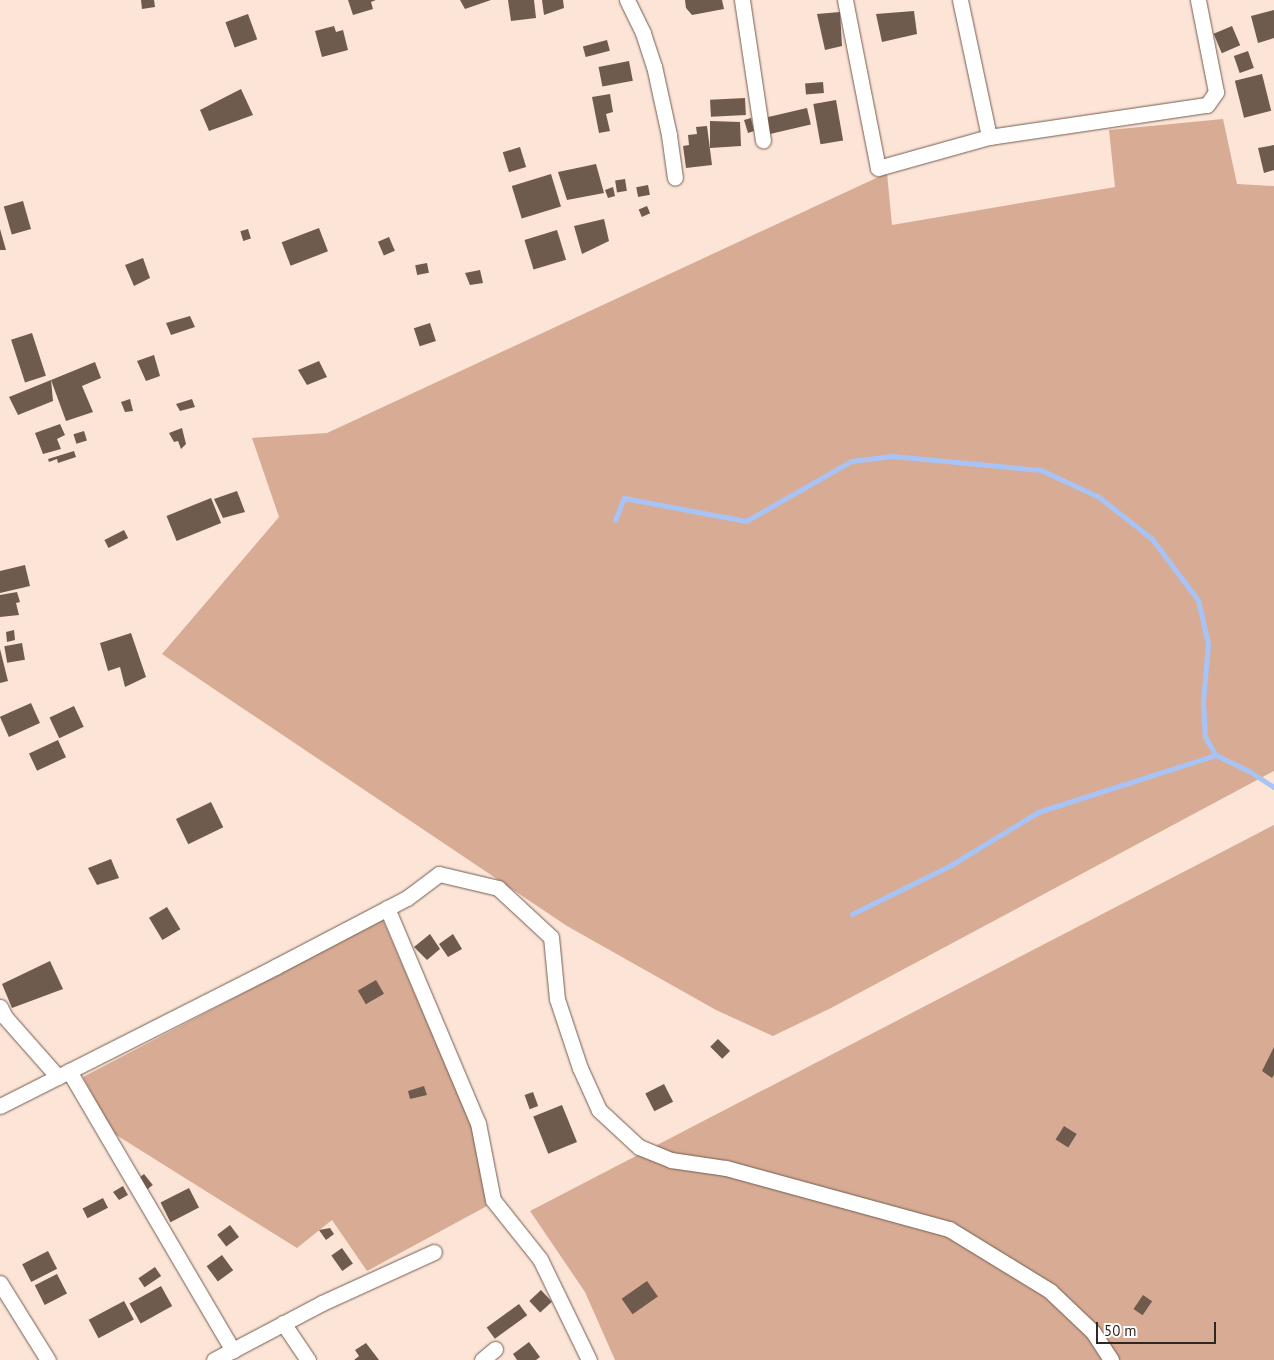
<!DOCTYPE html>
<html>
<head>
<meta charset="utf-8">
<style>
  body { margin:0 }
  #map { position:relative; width:1274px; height:1360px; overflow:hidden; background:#fce4d6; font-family:"PT Sans",sans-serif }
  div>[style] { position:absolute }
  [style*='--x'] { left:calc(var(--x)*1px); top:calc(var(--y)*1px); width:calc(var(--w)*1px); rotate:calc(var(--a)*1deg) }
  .green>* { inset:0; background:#d8ac94 }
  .stream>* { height:5px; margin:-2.5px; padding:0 2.5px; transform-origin:2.5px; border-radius:2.5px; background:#a8c3f6 }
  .building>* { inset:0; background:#6f5a4e; transform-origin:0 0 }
  .roads { filter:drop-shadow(0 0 1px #725d51) drop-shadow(0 0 1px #725d51) }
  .street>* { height:15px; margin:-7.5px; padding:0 7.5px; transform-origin:7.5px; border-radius:7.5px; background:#fff }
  span { translate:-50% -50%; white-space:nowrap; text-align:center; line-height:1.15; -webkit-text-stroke:5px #fff; paint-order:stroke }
  .scale { position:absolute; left:1096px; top:1322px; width:120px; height:22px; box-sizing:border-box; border:2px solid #302722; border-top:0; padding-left:6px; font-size:15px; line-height:18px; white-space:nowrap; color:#302722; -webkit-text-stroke:4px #fff; paint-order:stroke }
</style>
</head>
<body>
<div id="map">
  <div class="green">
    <div style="clip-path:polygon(1223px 119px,1237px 184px,1274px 186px,1274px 771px,831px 1008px,773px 1036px,716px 1010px,567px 926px,162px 654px,279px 517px,252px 438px,327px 433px,887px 173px,892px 225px,1115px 187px,1109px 130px)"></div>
    <div style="clip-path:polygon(1274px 825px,1274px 1360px,615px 1360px,585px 1292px,530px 1211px)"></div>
    <div style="clip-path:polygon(383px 920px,471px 1124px,487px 1206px,367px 1271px,332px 1220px,297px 1248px,113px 1133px,83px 1077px)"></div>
  </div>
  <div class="stream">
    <div style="--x:615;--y:520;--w:24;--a:-68"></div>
    <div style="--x:624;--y:498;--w:124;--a:10.7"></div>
    <div style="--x:746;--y:521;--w:121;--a:-29.7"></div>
    <div style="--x:851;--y:461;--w:41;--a:-7"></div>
    <div style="--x:892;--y:456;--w:150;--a:5.4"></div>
    <div style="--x:1041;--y:470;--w:64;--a:25"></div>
    <div style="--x:1099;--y:497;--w:68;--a:38.4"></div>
    <div style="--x:1152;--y:539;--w:76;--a:53"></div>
    <div style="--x:1198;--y:600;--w:45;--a:77.2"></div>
    <div style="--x:1208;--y:644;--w:57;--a:95"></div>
    <div style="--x:1203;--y:701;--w:36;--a:87"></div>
    <div style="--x:1205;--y:737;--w:21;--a:59"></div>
    <div style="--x:1216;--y:755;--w:37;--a:26"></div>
    <div style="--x:1249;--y:771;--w:30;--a:33"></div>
    <div style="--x:852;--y:914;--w:110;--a:-26.3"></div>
    <div style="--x:951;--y:865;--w:102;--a:-31.3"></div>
    <div style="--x:1038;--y:812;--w:187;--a:-17.8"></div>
  </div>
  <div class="building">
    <div style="clip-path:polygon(141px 0,154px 0,155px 7px,142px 9px)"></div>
    <div style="clip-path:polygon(348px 0,376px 0,371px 2px,373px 9px,353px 15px)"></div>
    <div style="clip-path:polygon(460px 0,491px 0,465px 9px)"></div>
    <div style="clip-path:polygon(508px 0,534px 0,536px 18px,511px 21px)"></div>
    <div style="clip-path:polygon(542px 0,563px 0,564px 8px,544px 15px)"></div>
    <div style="clip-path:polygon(685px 0,722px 0,724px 9px,692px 15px,686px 8px)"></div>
    <div style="clip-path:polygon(1274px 10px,1274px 38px,1258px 43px,1251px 16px)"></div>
    <div style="clip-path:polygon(914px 11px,917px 34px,882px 42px,876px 14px)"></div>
    <div style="clip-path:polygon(840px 12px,842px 46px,825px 50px,817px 14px)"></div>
    <div style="left:248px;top:14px;width:27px;height:24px;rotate:70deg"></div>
    <div style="clip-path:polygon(334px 26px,336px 32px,343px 30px,348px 50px,322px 57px,315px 31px)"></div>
    <div style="left:1232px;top:26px;width:21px;height:20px;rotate:67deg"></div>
    <div style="left:607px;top:40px;width:11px;height:25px;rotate:75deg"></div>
    <div style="left:1248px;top:51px;width:18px;height:15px;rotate:71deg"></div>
    <div style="left:629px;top:61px;width:20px;height:31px;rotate:79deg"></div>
    <div style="left:1262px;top:74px;width:38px;height:28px;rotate:76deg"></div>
    <div style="left:823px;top:82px;width:11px;height:18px;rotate:85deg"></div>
    <div style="clip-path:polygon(241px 89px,253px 115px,209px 131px,200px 110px)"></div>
    <div style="clip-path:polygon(610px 94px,613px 112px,606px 114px,610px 131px,599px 133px,592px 97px)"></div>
    <div style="left:745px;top:98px;width:17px;height:35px;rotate:87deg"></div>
    <div style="left:836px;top:100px;width:41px;height:23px;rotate:80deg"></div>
    <div style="left:807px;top:108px;width:17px;height:43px;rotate:77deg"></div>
    <div style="clip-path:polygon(751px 118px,754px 131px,748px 133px,744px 120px)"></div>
    <div style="clip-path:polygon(710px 121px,740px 122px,741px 146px,710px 148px)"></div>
    <div style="clip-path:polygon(707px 126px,712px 165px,686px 168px,683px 146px,689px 145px,688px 135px,697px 134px,696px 127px)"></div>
    <div style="clip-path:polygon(1274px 145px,1274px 170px,1264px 173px,1258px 148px)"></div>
    <div style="left:520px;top:147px;width:21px;height:18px;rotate:73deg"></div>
    <div style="clip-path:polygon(596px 164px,604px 193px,567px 200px,558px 172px)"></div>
    <div style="left:551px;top:174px;width:34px;height:41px;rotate:73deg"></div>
    <div style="left:625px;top:179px;width:12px;height:10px;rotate:81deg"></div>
    <div style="left:648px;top:185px;width:10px;height:12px;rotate:79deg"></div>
    <div style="clip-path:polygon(613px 187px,615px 196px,608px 198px,605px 190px)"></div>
    <div style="left:23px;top:201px;width:29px;height:20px;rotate:74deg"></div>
    <div style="left:647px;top:206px;width:8px;height:9px;rotate:67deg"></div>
    <div style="clip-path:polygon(604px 219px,609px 241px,582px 254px,574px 226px)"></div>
    <div style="left:319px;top:228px;width:25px;height:40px;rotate:69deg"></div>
    <div style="clip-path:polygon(0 229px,6px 250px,0 250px)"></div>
    <div style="left:248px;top:229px;width:10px;height:8px;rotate:73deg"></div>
    <div style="left:557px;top:230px;width:31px;height:34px;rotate:73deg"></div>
    <div style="left:389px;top:237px;width:15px;height:12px;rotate:67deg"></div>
    <div style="clip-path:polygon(143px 258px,150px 278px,134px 286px,125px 265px)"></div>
    <div style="left:427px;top:263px;width:10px;height:12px;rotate:79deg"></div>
    <div style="clip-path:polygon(480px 270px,483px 283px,470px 285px,465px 273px)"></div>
    <div style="clip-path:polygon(190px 316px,195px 327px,171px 335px,166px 323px)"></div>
    <div style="left:430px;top:323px;width:19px;height:17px;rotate:72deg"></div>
    <div style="left:32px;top:333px;width:45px;height:22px;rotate:72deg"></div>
    <div style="clip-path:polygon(154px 355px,160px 376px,146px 381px,137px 361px)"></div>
    <div style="clip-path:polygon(319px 361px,327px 377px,307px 385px,298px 370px)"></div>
    <div style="clip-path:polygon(95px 362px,101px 378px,82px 386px,93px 412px,66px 421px,51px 380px)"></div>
    <div style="clip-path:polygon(51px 380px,53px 401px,18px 415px,9px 397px)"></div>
    <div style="clip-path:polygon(130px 399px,133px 411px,125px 412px,121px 402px)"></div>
    <div style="clip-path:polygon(192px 399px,195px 407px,180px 411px,176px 404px)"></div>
    <div style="clip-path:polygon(60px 424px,65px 435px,57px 439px,61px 449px,43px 454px,35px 433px)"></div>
    <div style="clip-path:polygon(182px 428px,186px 444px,181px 449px,178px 441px,174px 442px,169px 433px)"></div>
    <div style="left:84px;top:431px;width:10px;height:11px;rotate:73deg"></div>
    <div style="clip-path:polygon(74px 451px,76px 457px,58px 463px,57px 459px,49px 462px,48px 459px)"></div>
    <div style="clip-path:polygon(237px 491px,245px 512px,223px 518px,214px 499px)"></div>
    <div style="left:211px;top:498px;width:27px;height:48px;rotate:68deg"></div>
    <div style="left:124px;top:530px;width:9px;height:22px;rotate:63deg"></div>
    <div style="clip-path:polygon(25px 565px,30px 586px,0 593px,0 571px)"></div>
    <div style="clip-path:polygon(17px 592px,20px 602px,16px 603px,19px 615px,0 617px,0 595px)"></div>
    <div style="clip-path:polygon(14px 630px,15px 640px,7px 642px,6px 632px)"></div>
    <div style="clip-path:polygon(131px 633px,146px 677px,125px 687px,120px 667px,108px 671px,100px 643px)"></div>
    <div style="left:22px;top:643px;width:17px;height:18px;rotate:80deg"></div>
    <div style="clip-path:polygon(0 649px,8px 681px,0 683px)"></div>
    <div style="left:31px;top:703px;width:22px;height:34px;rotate:66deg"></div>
    <div style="left:74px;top:706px;width:23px;height:27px;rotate:65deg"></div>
    <div style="left:58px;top:740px;width:19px;height:32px;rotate:65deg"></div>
    <div style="left:211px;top:802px;width:28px;height:39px;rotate:64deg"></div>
    <div style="clip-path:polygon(111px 859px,119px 878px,97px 885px,88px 868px)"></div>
    <div style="left:167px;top:907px;width:26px;height:21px;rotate:59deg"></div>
    <div style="clip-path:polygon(430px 934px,440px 949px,427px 960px,414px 947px)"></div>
    <div style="clip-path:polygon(453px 934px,462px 949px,448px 957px,439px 944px)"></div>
    <div style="clip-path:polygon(50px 961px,63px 989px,12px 1008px,2px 984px)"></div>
    <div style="left:376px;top:980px;width:16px;height:21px;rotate:60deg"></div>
    <div style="left:718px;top:1039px;width:17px;height:11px;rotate:45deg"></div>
    <div style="clip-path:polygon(1274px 1047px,1274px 1075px,1272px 1078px,1262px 1071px)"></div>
    <div style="left:664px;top:1084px;width:20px;height:21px;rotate:63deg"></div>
    <div style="clip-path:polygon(424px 1086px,427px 1095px,410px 1099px,408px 1091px)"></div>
    <div style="left:533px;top:1092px;width:15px;height:9px;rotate:70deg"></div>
    <div style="left:562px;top:1105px;width:40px;height:31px;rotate:68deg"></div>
    <div style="left:1064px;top:1126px;width:15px;height:16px;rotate:32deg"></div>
    <div style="left:144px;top:1174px;width:14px;height:11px;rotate:51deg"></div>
    <div style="clip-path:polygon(123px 1186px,128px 1195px,119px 1200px,113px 1192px)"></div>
    <div style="left:189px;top:1188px;width:22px;height:32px;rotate:63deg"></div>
    <div style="left:103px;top:1198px;width:11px;height:23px;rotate:63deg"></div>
    <div style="left:230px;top:1225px;width:15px;height:16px;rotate:53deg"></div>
    <div style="clip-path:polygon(330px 1228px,334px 1234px,326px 1240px,319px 1230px)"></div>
    <div style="left:342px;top:1248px;width:19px;height:13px;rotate:55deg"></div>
    <div style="left:48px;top:1251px;width:20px;height:29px;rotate:63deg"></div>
    <div style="left:222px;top:1255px;width:19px;height:19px;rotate:54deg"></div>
    <div style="left:155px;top:1267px;width:11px;height:20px;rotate:56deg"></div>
    <div style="left:57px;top:1274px;width:22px;height:25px;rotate:63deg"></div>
    <div style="left:647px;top:1281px;width:19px;height:31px;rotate:55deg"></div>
    <div style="left:161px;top:1286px;width:23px;height:36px;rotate:61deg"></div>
    <div style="left:541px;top:1290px;width:16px;height:16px;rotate:47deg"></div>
    <div style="left:1143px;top:1295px;width:11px;height:17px;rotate:34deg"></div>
    <div style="left:124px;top:1301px;width:21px;height:40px;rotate:62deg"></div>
    <div style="left:519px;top:1304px;width:14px;height:40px;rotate:54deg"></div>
    <div style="clip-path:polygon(529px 1342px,540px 1357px,536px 1360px,517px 1360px,513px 1354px)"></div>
    <div style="clip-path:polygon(366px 1343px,379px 1360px,354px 1360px,359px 1356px,355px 1350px)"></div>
  </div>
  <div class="roads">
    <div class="street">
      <div style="--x:627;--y:0;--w:37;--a:64"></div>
      <div style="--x:643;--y:33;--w:35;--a:72"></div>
      <div style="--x:654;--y:66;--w:71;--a:77.7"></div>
      <div style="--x:669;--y:135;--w:43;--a:82.1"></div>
      <div style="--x:742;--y:0;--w:142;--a:81.5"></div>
      <div style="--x:845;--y:0;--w:171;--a:78.9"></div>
      <div style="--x:878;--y:168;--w:115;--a:-15.6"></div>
      <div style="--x:989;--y:137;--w:220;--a:-8.4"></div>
      <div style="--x:1207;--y:105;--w:16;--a:-55"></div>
      <div style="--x:1216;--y:92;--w:94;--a:-101.1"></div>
      <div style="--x:960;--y:0;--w:140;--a:78"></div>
      <div style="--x:387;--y:908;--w:233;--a:67.1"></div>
      <div style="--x:478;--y:1123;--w:78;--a:79"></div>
      <div style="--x:493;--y:1200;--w:75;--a:51.5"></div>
      <div style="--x:540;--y:1259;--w:112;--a:64.1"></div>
      <div style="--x:0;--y:1007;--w:11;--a:63"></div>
      <div style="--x:5;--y:1017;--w:80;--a:48.5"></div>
      <div style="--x:69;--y:1071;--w:324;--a:59.6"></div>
      <div style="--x:0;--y:1106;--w:308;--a:-26.8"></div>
      <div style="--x:275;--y:967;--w:149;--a:-27.6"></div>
      <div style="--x:407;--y:898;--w:40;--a:-37"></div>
      <div style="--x:439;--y:874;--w:61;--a:13.3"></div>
      <div style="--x:498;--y:888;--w:72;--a:42.8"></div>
      <div style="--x:551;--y:937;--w:62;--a:84.5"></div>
      <div style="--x:557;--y:999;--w:73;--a:71.6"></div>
      <div style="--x:580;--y:1068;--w:46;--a:65.7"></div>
      <div style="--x:599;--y:1110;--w:54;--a:42.8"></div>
      <div style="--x:639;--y:1147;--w:35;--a:22"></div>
      <div style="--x:671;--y:1160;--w:56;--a:8.3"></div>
      <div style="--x:726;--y:1168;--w:231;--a:15.3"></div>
      <div style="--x:949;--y:1229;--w:119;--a:31.5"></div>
      <div style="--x:1050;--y:1291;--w:59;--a:43.6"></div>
      <div style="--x:1093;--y:1332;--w:33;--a:57"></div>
      <div style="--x:0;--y:1283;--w:91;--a:58.1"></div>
      <div style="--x:283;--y:1323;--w:45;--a:56"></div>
      <div style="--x:214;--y:1360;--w:122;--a:-27.8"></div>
      <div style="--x:322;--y:1303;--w:123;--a:-24.5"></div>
      <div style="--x:482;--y:1360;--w:17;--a:-40"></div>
    </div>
  </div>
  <div class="scale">50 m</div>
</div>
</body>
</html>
